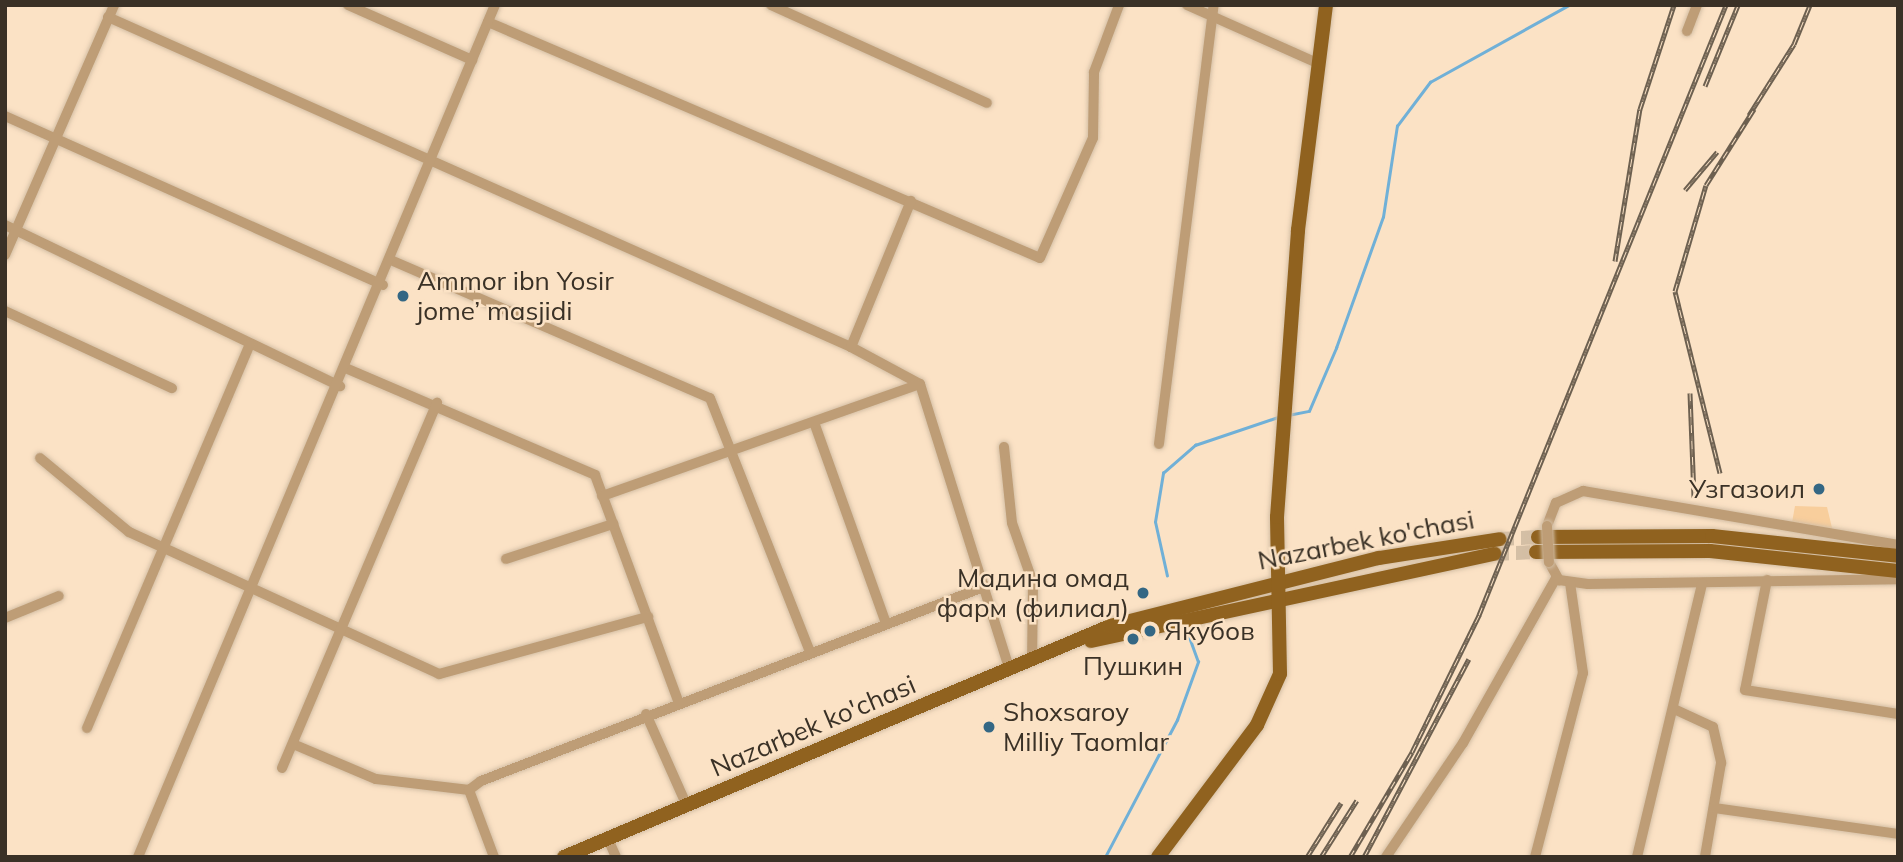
<!DOCTYPE html>
<html>
<head>
<meta charset="utf-8">
<style>
  body { margin:0 }
  #map { position:relative; width:1903px; height:862px; overflow:hidden; background:#fbe2c5; font-family:Mulish,sans-serif }
  div>[style] { position:absolute }
  [style*='--x'] { left:calc(var(--x)*1px); top:calc(var(--y)*1px); width:calc(var(--w)*1px); rotate:calc(var(--a)*1deg) }
  .green>* { inset:0; background:#f8ce9c }
  .stream>* { height:2.5px; margin:-1.25px; padding:0 1.25px; transform-origin:1.25px; border-radius:1.25px; background:#70b0d7 }
  .major-tunnel>* { height:14px; margin-top:-7px; transform-origin:0; background:repeating-linear-gradient(90deg,#d4bfa5 0 14px,transparent 0 21px) }
  .roads { filter:drop-shadow(0 0 2px #d4bfa5) drop-shadow(0 0 2px #d4bfa5) }
  .minor>* { height:10px; margin:-5px; padding:0 5px; transform-origin:5px; border-radius:5px; background:#be9d76 }
  .major>* { height:14px; margin:-7px; padding:0 7px; transform-origin:7px; border-radius:7px; background:#90621f }
  .rail>* { height:5px; margin-top:-2.5px; transform-origin:0; background:repeating-linear-gradient(90deg,#fbe2c5 0 8px,#6d6050 0 16px); box-sizing:border-box; border-block:2px solid #6d6050 }
  .bridges { filter:drop-shadow(0 0 2px #d4bfa5) drop-shadow(0 0 2px #d4bfa5) }
  .minor-bridge>* { height:10px; margin:-5px; padding:0 5px; transform-origin:5px; border-radius:5px; background:#be9d76 }
  .dots>* { width:19px; height:19px; translate:-50% -50%; box-sizing:border-box; border:4px solid #fbe2c5; border-radius:50% }
  span { translate:-50% -50%; white-space:nowrap; text-align:center; line-height:1.15; -webkit-text-stroke:5px #fbe2c5; paint-order:stroke }
  .poi-label { font-size:26px; color:#3a3126 }
  .left { translate:0 -50%; text-align:left }
  .right { translate:-100% -50%; text-align:right }
  .street-label { font-size:26px; color:#3a3126 }
  .frame { position:absolute; inset:0; border:7px solid #3a3126; pointer-events:none }
</style>
</head>
<body>
<div id="map">
  <div class="green">
    <div style="clip-path:polygon(1795px 506px,1827px 507px,1833px 532px,1791px 528px)"></div>
  </div>
  <div class="stream">
    <div style="--x:1288;--y:415;--w:21;--a:-11"></div>
    <div style="--x:1309;--y:411;--w:69;--a:-66.8"></div>
    <div style="--x:1336;--y:348;--w:139;--a:-70.3"></div>
    <div style="--x:1383;--y:217;--w:92;--a:-81.3"></div>
    <div style="--x:1397;--y:126;--w:55;--a:-53.1"></div>
    <div style="--x:1430;--y:82;--w:159;--a:-29"></div>
    <div style="--x:1167;--y:576;--w:55;--a:-102.5"></div>
    <div style="--x:1155;--y:522;--w:50;--a:-80.7"></div>
    <div style="--x:1163;--y:473;--w:43;--a:-41.2"></div>
    <div style="--x:1195;--y:445;--w:88;--a:-18.6"></div>
    <div style="--x:1105;--y:857;--w:155;--a:-62.3"></div>
    <div style="--x:1177;--y:720;--w:62;--a:-70.1"></div>
    <div style="--x:1198;--y:662;--w:29;--a:-110"></div>
  </div>
  <div class="major-tunnel">
    <div style="--x:1500;--y:539;--w:38;--a:-3"></div>
    <div style="--x:1495;--y:554;--w:41;--a:-2.8"></div>
  </div>
  <div class="roads">
    <div class="minor">
      <div style="--x:348;--y:5;--w:136;--a:23.9"></div>
      <div style="--x:771;--y:5;--w:237;--a:24.4"></div>
      <div style="--x:1187;--y:5;--w:140;--a:24"></div>
      <div style="--x:108;--y:17;--w:813;--a:23.95"></div>
      <div style="--x:851;--y:347;--w:78;--a:28.2"></div>
      <div style="--x:920;--y:384;--w:298;--a:72.6"></div>
      <div style="--x:488;--y:22;--w:600;--a:23.15"></div>
      <div style="--x:1040;--y:258;--w:131;--a:-66.2"></div>
      <div style="--x:1093;--y:138;--w:66;--a:-89.1"></div>
      <div style="--x:1094;--y:72;--w:72;--a:-69.5"></div>
      <div style="--x:1687;--y:31;--w:28;--a:-69"></div>
      <div style="--x:5;--y:116;--w:414;--a:24.1"></div>
      <div style="--x:5;--y:225;--w:372;--a:25.7"></div>
      <div style="--x:5;--y:255;--w:273;--a:-66.4"></div>
      <div style="--x:393;--y:261;--w:345;--a:23.4"></div>
      <div style="--x:710;--y:398;--w:273;--a:68.5"></div>
      <div style="--x:5;--y:311;--w:184;--a:24.8"></div>
      <div style="--x:851;--y:347;--w:158;--a:-67.7"></div>
      <div style="--x:348;--y:369;--w:269;--a:23.2"></div>
      <div style="--x:595;--y:475;--w:241;--a:69.8"></div>
      <div style="--x:815;--y:425;--w:210;--a:70.3"></div>
      <div style="--x:1159;--y:444;--w:442;--a:-82.9"></div>
      <div style="--x:1004;--y:447;--w:76;--a:84"></div>
      <div style="--x:1012;--y:523;--w:64;--a:70.7"></div>
      <div style="--x:1033;--y:583;--w:77;--a:90.7"></div>
      <div style="--x:40;--y:458;--w:116;--a:39.7"></div>
      <div style="--x:129;--y:532;--w:341;--a:24.6"></div>
      <div style="--x:439;--y:674;--w:217;--a:-15.3"></div>
      <div style="--x:602;--y:496;--w:337;--a:-19.4"></div>
      <div style="--x:1547;--y:526;--w:25;--a:-69"></div>
      <div style="--x:1556;--y:503;--w:30;--a:-24"></div>
      <div style="--x:1583;--y:491;--w:320;--a:9.7"></div>
      <div style="--x:506;--y:559;--w:113;--a:-18.1"></div>
      <div style="--x:1549;--y:562;--w:21;--a:61"></div>
      <div style="--x:1559;--y:580;--w:29;--a:8"></div>
      <div style="--x:1588;--y:584;--w:310;--a:-0.9"></div>
      <div style="--x:1767;--y:580;--w:112;--a:101.3"></div>
      <div style="--x:1745;--y:690;--w:155;--a:8.9"></div>
      <div style="--x:5;--y:618;--w:58;--a:-22.2"></div>
      <div style="--x:1674;--y:709;--w:43;--a:24.8"></div>
      <div style="--x:1713;--y:727;--w:37;--a:77"></div>
      <div style="--x:1721;--y:763;--w:95;--a:99.7"></div>
      <div style="--x:646;--y:714;--w:101;--a:66"></div>
      <div style="--x:87;--y:728;--w:417;--a:-67"></div>
      <div style="--x:293;--y:744;--w:90;--a:22.9"></div>
      <div style="--x:376;--y:779;--w:94;--a:6.7"></div>
      <div style="--x:282;--y:768;--w:397;--a:-67"></div>
      <div style="--x:1714;--y:808;--w:186;--a:8"></div>
      <div style="--x:608;--y:839;--w:20;--a:66"></div>
      <div style="--x:138;--y:857;--w:924;--a:-67.27"></div>
      <div style="--x:494;--y:857;--w:72;--a:-110.5"></div>
      <div style="--x:469;--y:790;--w:15;--a:-37"></div>
      <div style="--x:481;--y:781;--w:541;--a:-21.11"></div>
      <div style="--x:1386;--y:857;--w:138;--a:-56"></div>
      <div style="--x:1463;--y:743;--w:189;--a:-60.6"></div>
      <div style="--x:1535;--y:857;--w:190;--a:-75.4"></div>
      <div style="--x:1583;--y:673;--w:91;--a:-98.2"></div>
      <div style="--x:1637;--y:857;--w:281;--a:-76.6"></div>
    </div>
    <div class="major">
      <div style="--x:1538;--y:537;--w:174;--a:-0.3"></div>
      <div style="--x:1712;--y:536;--w:187;--a:6.1"></div>
      <div style="--x:1536;--y:552;--w:174;--a:-0.3"></div>
      <div style="--x:1710;--y:551;--w:189;--a:6.1"></div>
      <div style="--x:1091;--y:641;--w:413;--a:-12.2"></div>
      <div style="--x:564;--y:857;--w:593;--a:-22.93"></div>
      <div style="--x:1110;--y:626;--w:277;--a:-14.2"></div>
      <div style="--x:1379;--y:558;--w:122;--a:-8.9"></div>
      <div style="--x:1158;--y:857;--w:165;--a:-53.1"></div>
      <div style="--x:1257;--y:725;--w:56;--a:-65.7"></div>
      <div style="--x:1280;--y:674;--w:157;--a:-91.1"></div>
      <div style="--x:1277;--y:517;--w:288;--a:-85.8"></div>
      <div style="--x:1298;--y:230;--w:227;--a:-82.9"></div>
    </div>
  </div>
  <div class="rail">
    <div style="--x:1705;--y:86;--w:87;--a:-67.8"></div>
    <div style="--x:1749;--y:115;--w:84;--a:-57.6"></div>
    <div style="--x:1794;--y:44;--w:42;--a:-67.7"></div>
    <div style="--x:1685;--y:190;--w:50;--a:-49.9"></div>
    <div style="--x:1615;--y:261;--w:154;--a:-80.7"></div>
    <div style="--x:1640;--y:109;--w:109;--a:-71.9"></div>
    <div style="--x:1690;--y:393;--w:105;--a:87.8"></div>
    <div style="--x:1720;--y:473;--w:187;--a:-103.9"></div>
    <div style="--x:1675;--y:291;--w:110;--a:-73.7"></div>
    <div style="--x:1706;--y:185;--w:90;--a:-57.7"></div>
    <div style="--x:1307;--y:857;--w:64;--a:-57.8"></div>
    <div style="--x:1321;--y:857;--w:67;--a:-57.7"></div>
    <div style="--x:1350;--y:857;--w:122;--a:-59.4"></div>
    <div style="--x:1412;--y:752;--w:153;--a:-63.9"></div>
    <div style="--x:1479;--y:615;--w:658;--a:-67.96"></div>
    <div style="--x:1364;--y:857;--w:224;--a:-62.1"></div>
  </div>
  <div class="bridges">
    <div class="minor-bridge">
      <div style="--x:1547;--y:526;--w:36;--a:87"></div>
    </div>
  </div>
  <div class="dots">
    <div style="left:403px;top:296px;background:#346784"></div>
    <div style="left:1819px;top:489px;background:#346784"></div>
    <div style="left:1143px;top:593px;background:#346784"></div>
    <div style="left:1150px;top:631px;background:#346784"></div>
    <div style="left:1133px;top:639px;background:#346784"></div>
    <div style="left:989px;top:727px;background:#346784"></div>
  </div>
  <div class="poi-label">
    <span class="left" style="left:417px;top:296px">Ammor ibn Yosir<br>jome’ masjidi</span>
    <span class="right" style="left:1805px;top:489px">Узгазоил</span>
    <span class="right" style="left:1129px;top:593px">Мадина омад<br>фарм (филиал)</span>
    <span class="left" style="left:1164px;top:631px">Якубов</span>
    <span style="left:1133px;top:666px">Пушкин</span>
    <span class="left" style="left:1003px;top:727px">Shoxsaroy<br>Milliy Taomlar</span>
  </div>
  <div class="street-label">
    <span style="left:1366px;top:540px;rotate:-11deg">Nazarbek ko'chasi</span>
    <span style="left:813px;top:726px;rotate:-23deg">Nazarbek ko'chasi</span>
  </div>
  <div class="frame"></div>
</div>
</body>
</html>
